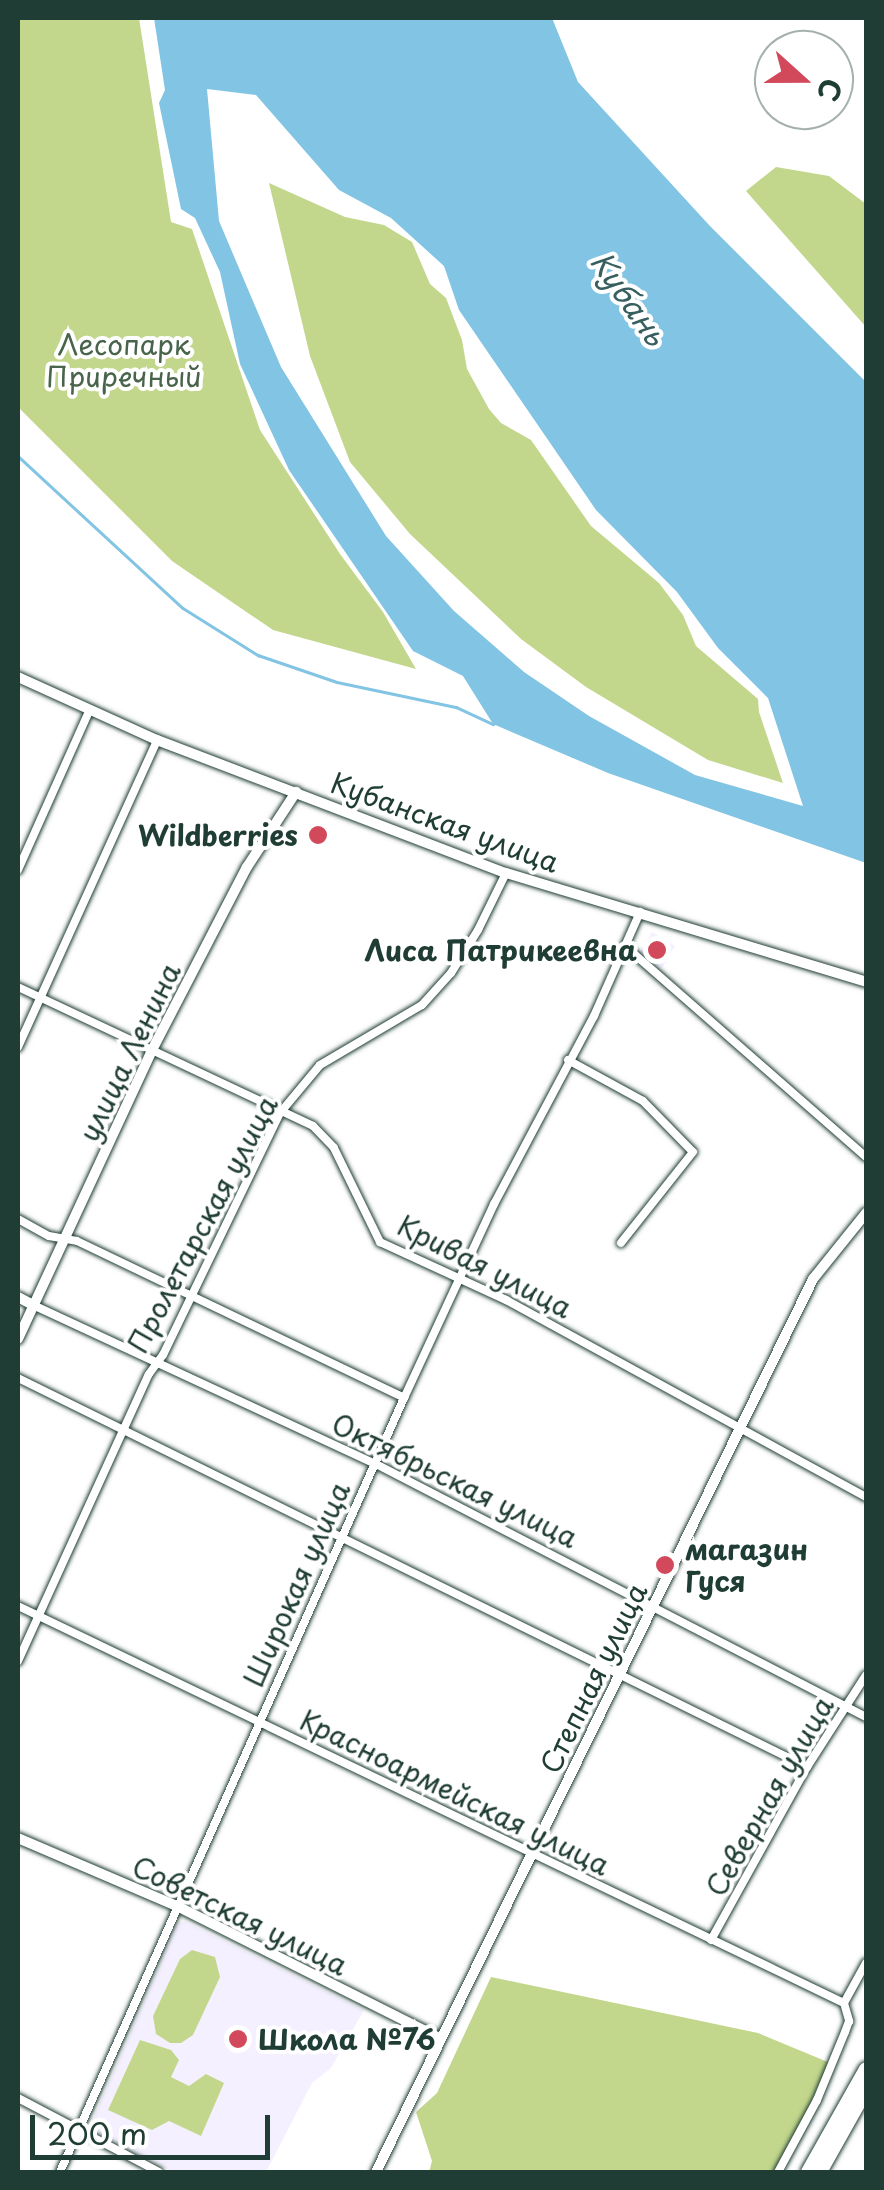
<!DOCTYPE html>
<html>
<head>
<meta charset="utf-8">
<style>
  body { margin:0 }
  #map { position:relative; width:884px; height:2190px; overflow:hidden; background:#fff; font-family:"Playpen Sans",sans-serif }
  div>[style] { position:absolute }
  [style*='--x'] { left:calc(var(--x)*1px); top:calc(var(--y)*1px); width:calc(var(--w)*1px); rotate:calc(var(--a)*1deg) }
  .built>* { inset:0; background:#f5f0ff; transform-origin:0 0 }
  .green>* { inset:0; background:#c2d78c }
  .water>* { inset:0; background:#82c4e3 }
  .stream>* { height:2.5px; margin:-1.25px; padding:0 1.25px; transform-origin:1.25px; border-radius:1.25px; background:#82c4e3 }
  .roads { filter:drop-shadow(0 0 2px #1f3d34) drop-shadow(0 0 2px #1f3d34) }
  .street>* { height:8px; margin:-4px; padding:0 4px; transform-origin:4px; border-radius:4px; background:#fff }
  .secondary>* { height:10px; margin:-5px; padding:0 5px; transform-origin:5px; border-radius:5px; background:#fff }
  .highway>* { height:14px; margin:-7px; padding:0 7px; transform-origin:7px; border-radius:7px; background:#fff }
  .dots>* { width:28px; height:28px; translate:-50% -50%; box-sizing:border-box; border:5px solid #fff; border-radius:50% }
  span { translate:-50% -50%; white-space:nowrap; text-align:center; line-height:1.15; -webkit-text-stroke:8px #fff; paint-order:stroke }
  .park-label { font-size:28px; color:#48644a }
  .street-label { font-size:28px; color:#1f3d34 }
  .poi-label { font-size:28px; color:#1f3d34; font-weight:700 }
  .right { translate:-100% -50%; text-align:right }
  .left { translate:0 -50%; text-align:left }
  .water-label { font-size:30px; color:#385f60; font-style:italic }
  .frame { position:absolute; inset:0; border:20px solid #1f3d34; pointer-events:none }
  .north { position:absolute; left:754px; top:30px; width:100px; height:100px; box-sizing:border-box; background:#fff; border:2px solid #a5b1ae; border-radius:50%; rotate:111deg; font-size:28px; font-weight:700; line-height:40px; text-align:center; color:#1f3d34 }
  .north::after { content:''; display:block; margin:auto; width:35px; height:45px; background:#d1495b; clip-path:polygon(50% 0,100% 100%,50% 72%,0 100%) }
  .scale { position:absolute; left:30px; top:2115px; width:240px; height:45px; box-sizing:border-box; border:5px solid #1f3d34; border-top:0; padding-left:12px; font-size:30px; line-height:35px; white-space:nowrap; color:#1f3d34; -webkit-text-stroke:8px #fff; paint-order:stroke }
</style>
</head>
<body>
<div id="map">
  <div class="built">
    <div style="left:652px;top:932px;width:27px;height:26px;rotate:31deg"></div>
    <div style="clip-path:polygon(184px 1921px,364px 2010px,331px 2068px,312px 2083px,266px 2172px,173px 2172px,89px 2128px,178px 1923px)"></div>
  </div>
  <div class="green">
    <div style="clip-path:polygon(18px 18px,139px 18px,171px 222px,192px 229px,260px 430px,340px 554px,383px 612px,416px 669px,273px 630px,172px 561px,18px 407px)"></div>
    <div style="clip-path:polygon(776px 167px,829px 176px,866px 204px,866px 327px,746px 191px)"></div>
    <div style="clip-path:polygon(269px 183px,345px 217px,384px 225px,412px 242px,430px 284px,446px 298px,462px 340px,467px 369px,489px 409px,501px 423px,531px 440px,591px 526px,659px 583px,683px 615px,696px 646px,758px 699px,759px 712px,783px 783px,708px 760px,586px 687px,521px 639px,410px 534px,350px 462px,310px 356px)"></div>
    <div style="clip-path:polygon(192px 1950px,215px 1957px,220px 1977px,193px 2035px,181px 2043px,170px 2043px,156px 2034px,153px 2016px,180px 1959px)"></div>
    <div style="clip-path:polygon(491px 1977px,758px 2033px,835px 2065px,775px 2172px,429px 2172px,432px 2161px,416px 2112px,437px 2093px)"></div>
    <div style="clip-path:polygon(140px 2040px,171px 2050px,179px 2060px,171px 2077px,189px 2086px,206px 2074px,224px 2083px,201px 2136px,169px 2121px,152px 2130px,108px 2110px)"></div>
  </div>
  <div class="water">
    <div style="clip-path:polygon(evenodd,154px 18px,552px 18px,578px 82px,709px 225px,866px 382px,866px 863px,608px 773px,493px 724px,463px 676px,413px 651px,289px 470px,240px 364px,220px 272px,195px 218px,181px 209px,159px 103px,165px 90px,154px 18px,207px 89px,256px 95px,339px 190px,391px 218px,444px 266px,459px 310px,596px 510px,677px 592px,718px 648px,768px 698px,803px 806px,695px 775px,589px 716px,524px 672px,454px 611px,386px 536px,281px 367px,219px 221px,207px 89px)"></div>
  </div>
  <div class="stream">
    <div style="--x:18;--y:456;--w:224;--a:42.7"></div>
    <div style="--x:183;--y:608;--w:89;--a:32.1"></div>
    <div style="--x:258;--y:655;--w:83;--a:18.9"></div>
    <div style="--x:337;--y:682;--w:122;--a:11.9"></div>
    <div style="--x:456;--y:707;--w:41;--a:24.7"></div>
  </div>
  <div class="roads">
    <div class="street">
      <div style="--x:18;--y:870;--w:174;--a:-65.9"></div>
      <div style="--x:625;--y:946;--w:320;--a:41.2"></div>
      <div style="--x:18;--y:987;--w:326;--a:25.2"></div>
      <div style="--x:313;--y:1126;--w:30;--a:46"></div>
      <div style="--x:334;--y:1148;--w:105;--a:63.9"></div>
      <div style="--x:380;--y:1242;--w:139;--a:24.7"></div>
      <div style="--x:506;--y:1300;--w:410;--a:28.7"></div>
      <div style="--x:18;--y:1047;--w:337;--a:-65.6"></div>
      <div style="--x:568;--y:1060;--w:85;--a:28.7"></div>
      <div style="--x:643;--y:1101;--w:71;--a:45.6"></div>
      <div style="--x:693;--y:1152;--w:116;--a:128.4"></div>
      <div style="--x:18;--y:1219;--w:35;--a:29"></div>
      <div style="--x:49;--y:1236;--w:28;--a:10"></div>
      <div style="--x:77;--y:1241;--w:363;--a:25.6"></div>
      <div style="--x:33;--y:1305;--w:376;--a:24.9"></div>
      <div style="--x:374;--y:1463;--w:554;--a:27.31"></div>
      <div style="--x:18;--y:1378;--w:880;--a:26.24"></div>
      <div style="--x:18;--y:1606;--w:916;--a:25.67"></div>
      <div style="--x:844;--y:2003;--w:19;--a:74"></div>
      <div style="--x:849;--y:2021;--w:12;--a:110"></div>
      <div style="--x:845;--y:2032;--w:74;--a:112.4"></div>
      <div style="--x:817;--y:2100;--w:82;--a:118.4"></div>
      <div style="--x:18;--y:1661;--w:315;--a:-65.5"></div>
      <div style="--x:149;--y:1374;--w:24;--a:-54"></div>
      <div style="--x:163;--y:1355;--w:269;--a:-64.2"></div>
      <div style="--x:280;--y:1113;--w:62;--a:-50.2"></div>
      <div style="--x:320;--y:1065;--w:118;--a:-30.5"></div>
      <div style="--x:422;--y:1005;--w:43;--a:-47.8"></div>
      <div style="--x:451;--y:973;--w:51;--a:-57.9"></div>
      <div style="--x:478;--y:930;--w:64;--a:-63.8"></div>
      <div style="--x:711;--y:1940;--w:198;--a:-61"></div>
      <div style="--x:807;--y:1767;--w:109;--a:-57.3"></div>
      <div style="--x:844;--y:2003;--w:46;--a:-61.2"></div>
      <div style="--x:18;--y:2098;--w:159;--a:27.7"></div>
      <div style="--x:60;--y:2172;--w:847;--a:-66.04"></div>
      <div style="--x:404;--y:1398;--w:214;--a:-65.1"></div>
      <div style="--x:494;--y:1204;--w:213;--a:-62"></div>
      <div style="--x:594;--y:1016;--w:114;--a:-66.1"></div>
    </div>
    <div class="secondary">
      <div style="--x:18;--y:677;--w:153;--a:24.4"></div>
      <div style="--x:157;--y:740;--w:373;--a:20.9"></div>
      <div style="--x:506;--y:873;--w:376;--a:16.8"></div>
      <div style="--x:18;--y:1297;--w:17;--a:28"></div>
      <div style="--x:18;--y:1339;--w:316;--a:-65.1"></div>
      <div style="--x:151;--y:1052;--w:208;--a:-62.6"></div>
      <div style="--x:247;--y:867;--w:90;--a:-56.8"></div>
      <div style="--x:18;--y:1838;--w:173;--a:23.2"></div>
      <div style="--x:177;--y:1906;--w:294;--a:26.7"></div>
      <div style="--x:376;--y:2172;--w:994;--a:-63.92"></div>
      <div style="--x:813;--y:1279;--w:85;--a:-51.2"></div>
    </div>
    <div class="highway">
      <div style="--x:808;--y:2172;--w:118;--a:-60.6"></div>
      <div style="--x:820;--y:2172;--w:94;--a:-60.7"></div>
    </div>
  </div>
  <div class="dots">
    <div style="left:318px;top:835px;background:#d1495b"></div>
    <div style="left:657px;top:950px;background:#d1495b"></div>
    <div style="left:665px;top:1565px;background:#d1495b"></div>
    <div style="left:238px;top:2039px;background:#d1495b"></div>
  </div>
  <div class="park-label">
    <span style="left:124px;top:360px">Лесопарк<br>Приречный</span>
  </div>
  <div class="street-label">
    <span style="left:445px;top:822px;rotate:20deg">Кубанская улица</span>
    <span style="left:129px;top:1052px;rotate:-64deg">улица Ленина</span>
    <span style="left:202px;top:1224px;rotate:-62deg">Пролетарская улица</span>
    <span style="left:485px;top:1266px;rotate:27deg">Кривая улица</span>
    <span style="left:455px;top:1480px;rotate:26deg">Октябрьская улица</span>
    <span style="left:296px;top:1584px;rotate:-66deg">Широкая улица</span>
    <span style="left:593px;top:1678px;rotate:-64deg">Степная улица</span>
    <span style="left:455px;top:1792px;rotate:26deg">Красноармейская улица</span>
    <span style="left:769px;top:1796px;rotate:-60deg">Северная улица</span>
    <span style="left:240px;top:1915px;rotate:26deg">Советская улица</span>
  </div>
  <div class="poi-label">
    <span class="right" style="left:298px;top:835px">Wildberries</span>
    <span class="right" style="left:637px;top:950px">Лиса Патрикеевна</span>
    <span class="left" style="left:685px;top:1565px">магазин<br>Гуся</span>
    <span class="left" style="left:258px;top:2039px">Школа №76</span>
  </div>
  <div class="water-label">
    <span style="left:629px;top:298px;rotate:55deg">Кубань</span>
  </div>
  <div class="frame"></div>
  <div class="north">С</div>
  <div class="scale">200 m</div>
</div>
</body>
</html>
